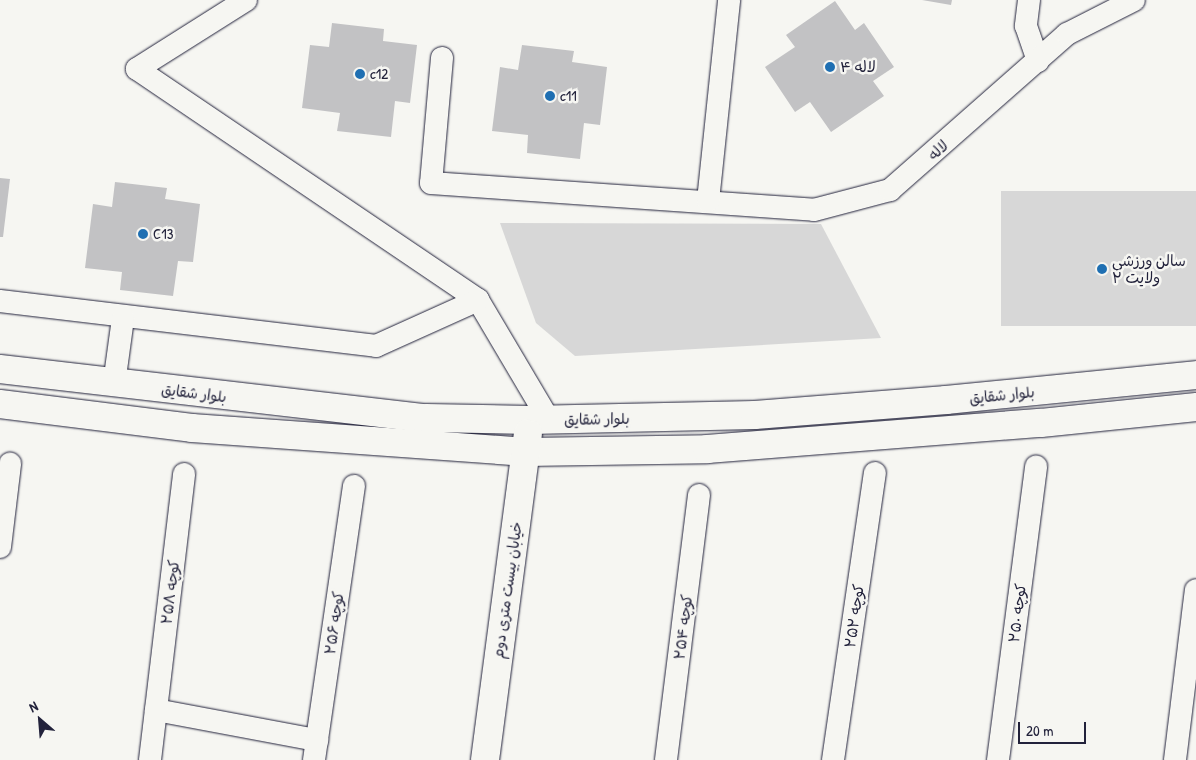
<!DOCTYPE html>
<html>
<head>
<meta charset="utf-8">
<style>
  body { margin:0 }
  #map { position:relative; width:1196px; height:760px; overflow:hidden; background:#f6f6f2; font-family:"Patrick Hand","Playpen Sans Arabic",sans-serif }
  div>[style] { position:absolute }
  [style*='--x'] { left:calc(var(--x)*1px); top:calc(var(--y)*1px); width:calc(var(--w)*1px); rotate:calc(var(--a)*1deg) }
  .green>* { inset:0; background:#d7d7d7; transform-origin:0 0 }
  .building>* { inset:0; background:#c2c2c4 }
  .roads { filter:drop-shadow(0 0 1px #22223b) drop-shadow(0 0 1px #22223b) }
  .street>* { height:22px; margin:-11px; padding:0 11px; transform-origin:11px; border-radius:11px; background:#f6f6f2 }
  .secondary>* { height:28px; margin:-14px; padding:0 14px; transform-origin:14px; border-radius:14px; background:#f6f6f2 }
  .dots>* { width:14px; height:14px; translate:-50% -50%; box-sizing:border-box; border:2px solid #f6f6f2; border-radius:50% }
  span { translate:-50% -50%; white-space:nowrap; text-align:center; line-height:1.15; -webkit-text-stroke:5px #f6f6f2; paint-order:stroke }
  .poi-label { font-size:15px; color:#22223b }
  .left { translate:0 -50%; text-align:left }
  .street-label { font-size:15px; color:#22223b }
  .north { position:absolute; left:15px; top:695px; width:50px; height:50px; -webkit-text-stroke:4px #f6f6f2; paint-order:stroke; rotate:333deg; font-size:14px; font-weight:700; line-height:20px; text-align:center; color:#22223b }
  .north::after { content:''; display:block; margin:auto; width:18px; height:22px; background:#22223b; clip-path:polygon(50% 0,100% 100%,50% 72%,0 100%) }
  .scale { position:absolute; left:1018px; top:722px; width:68px; height:22px; box-sizing:border-box; border:2px solid #22223b; border-top:0; padding-left:6px; font-size:15px; line-height:18px; white-space:nowrap; color:#22223b; -webkit-text-stroke:4px #f6f6f2; paint-order:stroke }
</style>
</head>
<body>
<div id="map">
  <div class="green">
    <div style="left:1196px;top:191px;width:135px;height:195px;rotate:90deg"></div>
    <div style="clip-path:polygon(500px 223px,821px 224px,881px 338px,575px 356px,536px 323px)"></div>
  </div>
  <div class="building">
    <div style="clip-path:polygon(922px 0,952px 0,951px 5px)"></div>
    <div style="clip-path:polygon(835px 1px,855px 30px,864px 23px,894px 67px,873px 81px,884px 96px,831px 132px,810px 102px,795px 112px,765px 67px,795px 47px,786px 35px)"></div>
    <div style="clip-path:polygon(332px 23px,384px 29px,383px 41px,417px 45px,410px 103px,395px 101px,391px 137px,337px 131px,340px 113px,302px 108px,310px 45px,329px 47px)"></div>
    <div style="clip-path:polygon(522px 45px,574px 51px,572px 62px,607px 67px,600px 125px,584px 123px,580px 159px,527px 153px,528px 135px,492px 131px,500px 67px,518px 70px)"></div>
    <div style="clip-path:polygon(0 178px,10px 179px,3px 237px,0 237px)"></div>
    <div style="clip-path:polygon(115px 182px,167px 188px,165px 199px,200px 204px,193px 262px,178px 261px,173px 296px,120px 290px,122px 272px,85px 268px,93px 204px,112px 207px)"></div>
  </div>
  <div class="roads">
    <div class="street">
      <div style="--x:246;--y:0;--w:129;--a:147.7"></div>
      <div style="--x:137;--y:69;--w:412;--a:34.1"></div>
      <div style="--x:478;--y:300;--w:139;--a:59.4"></div>
      <div style="--x:1029;--y:0;--w:26;--a:97"></div>
      <div style="--x:1026;--y:26;--w:37;--a:71"></div>
      <div style="--x:442;--y:58;--w:125;--a:95"></div>
      <div style="--x:431;--y:183;--w:384;--a:4"></div>
      <div style="--x:814;--y:210;--w:79;--a:-14.7"></div>
      <div style="--x:890;--y:190;--w:236;--a:-41.4"></div>
      <div style="--x:1067;--y:34;--w:75;--a:-26.9"></div>
      <div style="--x:708;--y:201;--w:202;--a:-84"></div>
      <div style="--x:0;--y:301;--w:379;--a:6.8"></div>
      <div style="--x:376;--y:346;--w:112;--a:-24.3"></div>
      <div style="--x:114;--y:384;--w:67;--a:-82.2"></div>
      <div style="--x:0;--y:547;--w:84;--a:-83.1"></div>
      <div style="--x:156;--y:710;--w:164;--a:10.6"></div>
      <div style="--x:150;--y:760;--w:288;--a:-83.2"></div>
      <div style="--x:314;--y:760;--w:277;--a:-81.7"></div>
      <div style="--x:666;--y:760;--w:267;--a:-82.9"></div>
      <div style="--x:833;--y:760;--w:290;--a:-81.7"></div>
      <div style="--x:998;--y:760;--w:296;--a:-82.6"></div>
      <div style="--x:1175;--y:760;--w:171;--a:-83"></div>
    </div>
    <div class="secondary">
      <div style="--x:0;--y:369;--w:429;--a:6.6"></div>
      <div style="--x:426;--y:418;--w:104;--a:1.1"></div>
      <div style="--x:530;--y:420;--w:225;--a:-1.3"></div>
      <div style="--x:755;--y:415;--w:192;--a:-4.5"></div>
      <div style="--x:946;--y:400;--w:251;--a:-5.7"></div>
      <div style="--x:0;--y:404;--w:193;--a:7.1"></div>
      <div style="--x:192;--y:428;--w:335;--a:4.1"></div>
      <div style="--x:526;--y:452;--w:181;--a:-0.9"></div>
      <div style="--x:707;--y:449;--w:335;--a:-4.5"></div>
      <div style="--x:1041;--y:423;--w:156;--a:-5.9"></div>
      <div style="--x:485;--y:760;--w:329;--a:-82.5"></div>
    </div>
  </div>
  <div class="dots">
    <div style="left:830px;top:67px;background:#1f6fb2"></div>
    <div style="left:360px;top:74px;background:#1f6fb2"></div>
    <div style="left:550px;top:96px;background:#1f6fb2"></div>
    <div style="left:143px;top:234px;background:#1f6fb2"></div>
    <div style="left:1102px;top:269px;background:#1f6fb2"></div>
  </div>
  <div class="poi-label">
    <span class="left" style="left:840px;top:67px">لاله ۴</span>
    <span class="left" style="left:370px;top:74px">c12</span>
    <span class="left" style="left:560px;top:96px">c11</span>
    <span class="left" style="left:153px;top:234px">C13</span>
    <span class="left" style="left:1112px;top:269px">سالن ورزشی<br>ولایت ۲</span>
  </div>
  <div class="street-label">
    <span style="left:938px;top:150px;rotate:-41deg">لاله</span>
    <span style="left:194px;top:393px;rotate:7deg">بلوار شقایق</span>
    <span style="left:1002px;top:395px;rotate:-6deg">بلوار شقایق</span>
    <span style="left:597px;top:419px;rotate:-1deg">بلوار شقایق</span>
    <span style="left:507px;top:590px;rotate:-82deg">خیابان بیست متری دوم</span>
    <span style="left:170px;top:592px;rotate:-83deg">کوچه ۲۵۸</span>
    <span style="left:1017px;top:613px;rotate:-83deg">کوچه ۲۵۰</span>
    <span style="left:854px;top:616px;rotate:-82deg">کوچه ۲۵۲</span>
    <span style="left:334px;top:623px;rotate:-82deg">کوچه ۲۵۶</span>
    <span style="left:683px;top:627px;rotate:-83deg">کوچه ۲۵۴</span>
  </div>
  <div class="north">N</div>
  <div class="scale">20 m</div>
</div>
</body>
</html>
